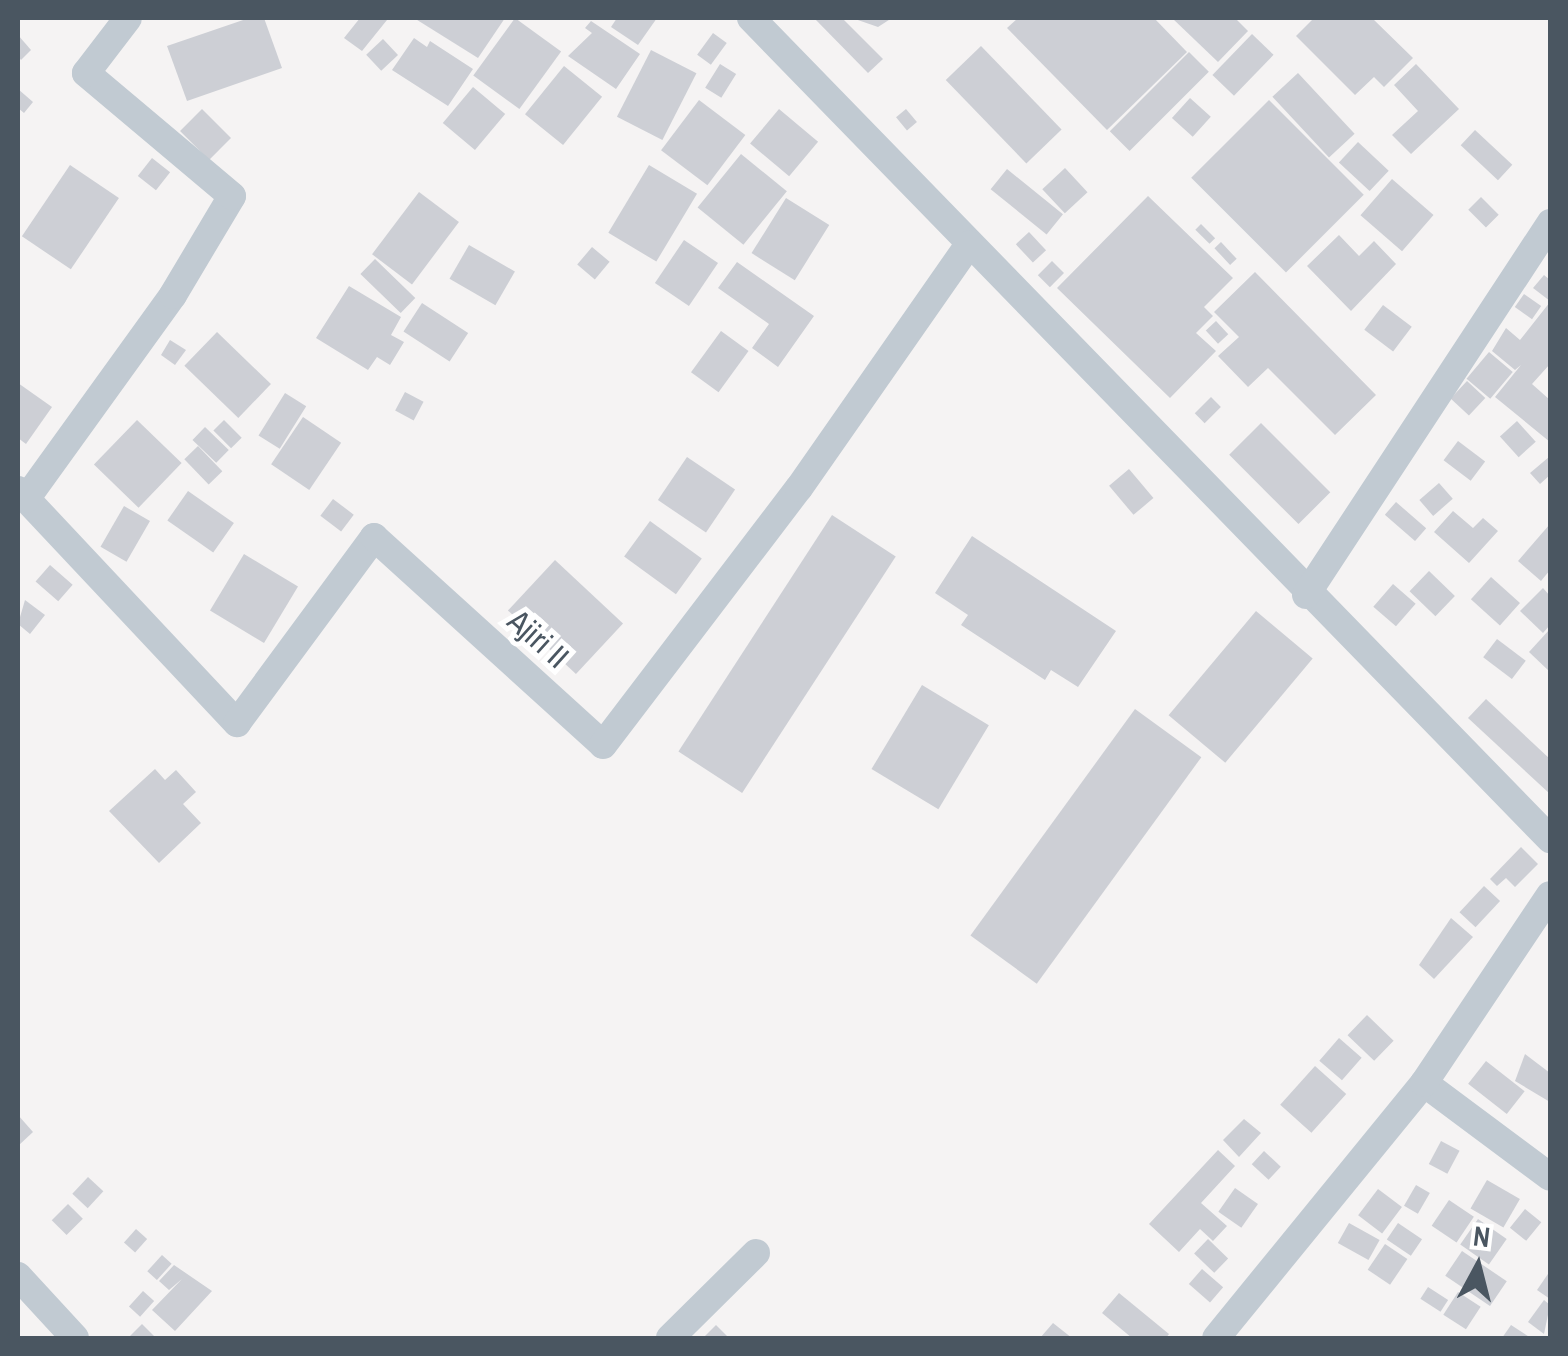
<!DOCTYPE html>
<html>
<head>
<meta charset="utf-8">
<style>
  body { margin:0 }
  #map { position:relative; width:1568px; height:1356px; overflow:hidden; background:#f5f3f3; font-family:"Archivo Narrow",sans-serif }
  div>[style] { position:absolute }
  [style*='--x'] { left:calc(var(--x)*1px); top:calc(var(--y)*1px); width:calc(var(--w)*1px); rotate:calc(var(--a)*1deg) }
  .building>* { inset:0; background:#cdcfd5; transform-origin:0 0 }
  .minor>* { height:28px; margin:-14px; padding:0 14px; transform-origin:14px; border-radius:14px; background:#c1cad2 }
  span { translate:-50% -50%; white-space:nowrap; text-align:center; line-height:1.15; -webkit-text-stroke:10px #fff; paint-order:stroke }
  .street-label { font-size:32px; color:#4a5661 }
  .frame { position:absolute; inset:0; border:20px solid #4a5661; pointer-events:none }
  .north { position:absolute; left:1428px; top:1216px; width:100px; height:100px; -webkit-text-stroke:8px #fff; paint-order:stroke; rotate:7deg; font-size:28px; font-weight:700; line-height:40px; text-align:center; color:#4a5661 }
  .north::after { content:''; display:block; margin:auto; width:35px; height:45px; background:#4a5661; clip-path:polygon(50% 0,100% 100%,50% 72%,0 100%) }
</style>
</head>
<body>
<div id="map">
  <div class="building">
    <div style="clip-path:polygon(249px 18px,264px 18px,282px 68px,187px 101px,167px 46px)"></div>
    <div style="clip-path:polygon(360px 18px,387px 20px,362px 51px,344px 38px)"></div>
    <div style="clip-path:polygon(414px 18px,505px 18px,478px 58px)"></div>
    <div style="left:515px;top:18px;width:57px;height:71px;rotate:36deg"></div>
    <div style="clip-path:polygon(617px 18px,657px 18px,638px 45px,611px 27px)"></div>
    <div style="clip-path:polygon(814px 18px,842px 18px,883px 59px,868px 73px)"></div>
    <div style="clip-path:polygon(852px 18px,892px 18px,878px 27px)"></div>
    <div style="clip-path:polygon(1018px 18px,1154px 18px,1187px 52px,1107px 130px,1007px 28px)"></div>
    <div style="clip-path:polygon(1172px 18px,1235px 18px,1248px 31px,1218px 62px)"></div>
    <div style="clip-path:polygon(1314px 18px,1372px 18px,1413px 58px,1384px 87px,1374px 77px,1355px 95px,1296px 36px)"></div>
    <div style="clip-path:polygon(591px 21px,640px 54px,616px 89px,568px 56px,592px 33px,585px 28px)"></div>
    <div style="left:713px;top:33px;width:17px;height:27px;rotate:36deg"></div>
    <div style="left:1252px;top:34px;width:30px;height:57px;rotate:44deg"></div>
    <div style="clip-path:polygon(18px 35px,31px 50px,21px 60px,18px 56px)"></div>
    <div style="clip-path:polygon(414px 38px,427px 47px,430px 41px,473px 69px,448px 106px,392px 70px)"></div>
    <div style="left:383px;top:39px;width:22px;height:23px;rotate:47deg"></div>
    <div style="left:981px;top:46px;width:116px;height:49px;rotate:46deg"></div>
    <div style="left:651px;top:50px;width:51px;height:75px;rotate:27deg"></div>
    <div style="left:1189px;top:52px;width:28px;height:112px;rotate:45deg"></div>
    <div style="left:720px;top:64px;width:19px;height:28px;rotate:32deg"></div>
    <div style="clip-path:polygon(1416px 64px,1459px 109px,1411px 154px,1392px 135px,1418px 111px,1394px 85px)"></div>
    <div style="left:564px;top:66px;width:49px;height:62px;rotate:39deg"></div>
    <div style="left:1298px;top:73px;width:83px;height:35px;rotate:47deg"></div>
    <div style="left:473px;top:87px;width:42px;height:47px;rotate:40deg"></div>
    <div style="clip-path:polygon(18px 89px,33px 102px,24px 113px,18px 108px)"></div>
    <div style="left:1190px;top:98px;width:28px;height:27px;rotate:42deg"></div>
    <div style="left:699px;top:100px;width:58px;height:63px;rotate:37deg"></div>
    <div style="left:1269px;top:100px;width:134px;height:110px;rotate:45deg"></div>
    <div style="left:202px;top:109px;width:41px;height:31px;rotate:45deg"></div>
    <div style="left:779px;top:109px;width:51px;height:45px;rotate:40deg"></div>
    <div style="left:906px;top:109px;width:17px;height:13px;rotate:50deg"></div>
    <div style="left:1475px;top:130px;width:51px;height:21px;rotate:43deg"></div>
    <div style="left:1358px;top:142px;width:42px;height:28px;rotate:43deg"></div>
    <div style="left:741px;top:154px;width:59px;height:69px;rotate:39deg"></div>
    <div style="left:152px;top:158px;width:23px;height:23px;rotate:38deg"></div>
    <div style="left:70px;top:165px;width:59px;height:86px;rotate:34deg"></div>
    <div style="left:649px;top:165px;width:56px;height:79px;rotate:31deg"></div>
    <div style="left:1065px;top:168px;width:33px;height:31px;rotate:47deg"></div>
    <div style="left:1007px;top:169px;width:72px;height:26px;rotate:39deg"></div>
    <div style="left:1392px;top:179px;width:55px;height:48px;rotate:41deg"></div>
    <div style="left:419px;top:192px;width:50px;height:78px;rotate:37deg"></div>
    <div style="clip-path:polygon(1148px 196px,1233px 278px,1204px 307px,1213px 316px,1196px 333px,1216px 351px,1170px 398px,1057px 288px)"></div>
    <div style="left:1481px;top:197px;width:25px;height:18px;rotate:45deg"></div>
    <div style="left:786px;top:198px;width:51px;height:65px;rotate:32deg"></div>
    <div style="left:1201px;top:224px;width:20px;height:8px;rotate:45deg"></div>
    <div style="left:1029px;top:232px;width:25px;height:18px;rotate:47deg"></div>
    <div style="clip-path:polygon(1339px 235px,1359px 256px,1374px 241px,1396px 264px,1351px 311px,1307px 266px)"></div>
    <div style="left:684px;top:240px;width:41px;height:52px;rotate:34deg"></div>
    <div style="left:1221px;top:242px;width:23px;height:9px;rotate:47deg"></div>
    <div style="left:469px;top:245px;width:53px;height:39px;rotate:30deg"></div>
    <div style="left:592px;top:247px;width:23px;height:23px;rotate:40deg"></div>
    <div style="left:375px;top:259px;width:56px;height:21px;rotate:44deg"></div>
    <div style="left:1052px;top:261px;width:17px;height:20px;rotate:45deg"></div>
    <div style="clip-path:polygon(737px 262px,814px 316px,778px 367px,752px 348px,769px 324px,718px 288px)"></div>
    <div style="clip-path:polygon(1255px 272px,1376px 395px,1335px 435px,1268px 368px,1248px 387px,1218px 356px,1239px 337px,1214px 312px)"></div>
    <div style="clip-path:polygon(1544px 275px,1550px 280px,1550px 301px,1533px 288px)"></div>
    <div style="clip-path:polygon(349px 286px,401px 317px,391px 335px,404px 342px,390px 365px,377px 357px,368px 370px,316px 338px)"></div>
    <div style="left:1524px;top:294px;width:21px;height:16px;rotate:35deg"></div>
    <div style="clip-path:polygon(1550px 302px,1550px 364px,1532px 384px,1550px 400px,1550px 442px,1495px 397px,1521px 365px,1515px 370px,1492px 351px,1506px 328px,1520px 340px)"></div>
    <div style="left:422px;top:303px;width:55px;height:34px;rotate:33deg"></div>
    <div style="left:1383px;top:305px;width:36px;height:31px;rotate:37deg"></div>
    <div style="left:1216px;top:321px;width:18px;height:14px;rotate:47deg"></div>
    <div style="left:721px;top:331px;width:34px;height:51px;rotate:36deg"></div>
    <div style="left:217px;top:332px;width:75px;height:47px;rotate:44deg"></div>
    <div style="clip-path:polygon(170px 340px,186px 350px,175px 365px,161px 355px)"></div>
    <div style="left:1489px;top:352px;width:31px;height:35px;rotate:40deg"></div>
    <div style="left:1467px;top:381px;width:25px;height:24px;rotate:43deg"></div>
    <div style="clip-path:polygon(18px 383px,52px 407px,26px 444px,18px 438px)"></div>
    <div style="left:405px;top:392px;width:21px;height:21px;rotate:28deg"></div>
    <div style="left:285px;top:393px;width:25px;height:50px;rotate:32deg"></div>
    <div style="left:1211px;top:397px;width:14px;height:23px;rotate:45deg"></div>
    <div style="left:303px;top:417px;width:46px;height:57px;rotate:34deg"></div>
    <div style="left:137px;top:420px;width:62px;height:62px;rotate:44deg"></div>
    <div style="left:224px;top:420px;width:25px;height:15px;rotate:45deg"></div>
    <div style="left:1517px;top:421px;width:28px;height:23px;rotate:48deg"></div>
    <div style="left:1261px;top:423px;width:98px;height:45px;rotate:45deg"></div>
    <div style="left:205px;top:427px;width:33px;height:18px;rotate:44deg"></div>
    <div style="left:1458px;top:441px;width:34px;height:24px;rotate:37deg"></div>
    <div style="left:198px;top:446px;width:35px;height:19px;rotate:46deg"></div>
    <div style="left:687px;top:457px;width:58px;height:52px;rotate:34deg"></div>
    <div style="clip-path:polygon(1549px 457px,1550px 475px,1540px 484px,1530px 473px)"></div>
    <div style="left:1129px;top:469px;width:38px;height:26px;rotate:50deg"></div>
    <div style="left:1439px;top:483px;width:21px;height:26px;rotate:49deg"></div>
    <div style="left:188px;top:491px;width:56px;height:36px;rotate:35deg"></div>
    <div style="left:333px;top:499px;width:26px;height:21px;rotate:37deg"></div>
    <div style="left:1396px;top:502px;width:40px;height:17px;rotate:41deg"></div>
    <div style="left:124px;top:506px;width:30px;height:47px;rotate:30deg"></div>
    <div style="clip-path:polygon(1453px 511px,1473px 528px,1483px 518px,1498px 531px,1469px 563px,1434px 532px)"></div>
    <div style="left:832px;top:515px;width:76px;height:282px;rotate:33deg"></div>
    <div style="left:650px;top:521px;width:64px;height:44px;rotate:36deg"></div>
    <div style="clip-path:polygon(1550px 524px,1550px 570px,1541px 581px,1518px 561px)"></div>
    <div style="clip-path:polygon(972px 536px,1116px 631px,1078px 687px,1051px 670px,1045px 680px,961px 625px,968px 615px,935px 593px)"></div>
    <div style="left:244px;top:554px;width:63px;height:66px;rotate:31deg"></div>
    <div style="left:555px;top:560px;width:93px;height:69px;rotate:43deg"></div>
    <div style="left:50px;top:565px;width:30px;height:22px;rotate:41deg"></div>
    <div style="left:1429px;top:571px;width:36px;height:28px;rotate:44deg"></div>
    <div style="left:1491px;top:577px;width:39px;height:30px;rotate:42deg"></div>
    <div style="left:1393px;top:584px;width:30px;height:30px;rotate:41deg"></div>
    <div style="clip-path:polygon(1543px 588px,1550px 596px,1550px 625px,1543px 633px,1520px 611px)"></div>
    <div style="clip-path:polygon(25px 600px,45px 615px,30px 634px,18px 624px)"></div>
    <div style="left:1256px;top:611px;width:74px;height:136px;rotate:40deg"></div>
    <div style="clip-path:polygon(1550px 629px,1550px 672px,1529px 652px)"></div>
    <div style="left:1497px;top:639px;width:36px;height:23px;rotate:37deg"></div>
    <div style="left:922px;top:685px;width:78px;height:98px;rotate:31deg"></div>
    <div style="clip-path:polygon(1486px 699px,1550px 759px,1550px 794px,1468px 718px)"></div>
    <div style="left:1135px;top:709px;width:82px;height:280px;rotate:36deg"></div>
    <div style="clip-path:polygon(155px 769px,165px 780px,176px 770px,196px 792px,183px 804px,201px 823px,159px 863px,109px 811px)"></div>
    <div style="clip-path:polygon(1521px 847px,1538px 864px,1515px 887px,1506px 878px,1497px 886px,1490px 879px)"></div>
    <div style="left:1484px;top:886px;width:22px;height:36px;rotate:43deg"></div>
    <div style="clip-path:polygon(1451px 918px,1473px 937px,1434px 979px,1419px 965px)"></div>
    <div style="left:1367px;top:1015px;width:37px;height:28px;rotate:44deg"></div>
    <div style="left:1339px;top:1038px;width:30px;height:30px;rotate:41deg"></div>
    <div style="clip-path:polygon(1525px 1054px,1550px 1073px,1550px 1102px,1515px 1081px)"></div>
    <div style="left:1486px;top:1061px;width:49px;height:29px;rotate:38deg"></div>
    <div style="left:1315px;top:1066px;width:42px;height:52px;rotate:42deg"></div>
    <div style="clip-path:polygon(18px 1115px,33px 1132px,18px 1146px)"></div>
    <div style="clip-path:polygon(1244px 1119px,1261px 1133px,1239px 1157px,1223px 1140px)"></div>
    <div style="left:1441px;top:1141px;width:21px;height:26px;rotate:28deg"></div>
    <div style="clip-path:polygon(1218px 1150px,1235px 1166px,1201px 1203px,1227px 1226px,1213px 1241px,1200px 1229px,1179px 1252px,1149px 1224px)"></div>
    <div style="left:1264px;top:1151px;width:23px;height:18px;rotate:43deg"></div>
    <div style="left:88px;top:1177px;width:21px;height:23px;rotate:43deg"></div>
    <div style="left:1487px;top:1180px;width:38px;height:33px;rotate:30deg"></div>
    <div style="left:1416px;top:1185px;width:16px;height:24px;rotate:30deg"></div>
    <div style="left:1235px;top:1188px;width:28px;height:29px;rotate:35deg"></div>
    <div style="left:1378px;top:1189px;width:30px;height:33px;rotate:37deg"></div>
    <div style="left:1449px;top:1200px;width:30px;height:31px;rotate:34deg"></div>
    <div style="left:68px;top:1204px;width:21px;height:23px;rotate:45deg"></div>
    <div style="left:1525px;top:1209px;width:21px;height:24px;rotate:39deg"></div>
    <div style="left:1478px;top:1219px;width:35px;height:31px;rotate:35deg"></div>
    <div style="left:1349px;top:1223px;width:35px;height:23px;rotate:29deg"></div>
    <div style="left:1398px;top:1223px;width:29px;height:20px;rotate:34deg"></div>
    <div style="left:136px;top:1229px;width:15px;height:18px;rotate:42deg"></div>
    <div style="left:1208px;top:1239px;width:28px;height:20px;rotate:44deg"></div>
    <div style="left:1385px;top:1244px;width:27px;height:31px;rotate:34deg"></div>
    <div style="left:1462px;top:1251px;width:54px;height:30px;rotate:34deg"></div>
    <div style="left:162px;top:1255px;width:13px;height:22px;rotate:42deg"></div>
    <div style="clip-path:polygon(174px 1265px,212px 1291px,175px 1331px,152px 1310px,182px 1279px,169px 1290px,159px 1281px)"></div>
    <div style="left:1202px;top:1269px;width:28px;height:20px;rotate:41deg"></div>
    <div style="clip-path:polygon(1550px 1271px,1550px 1299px,1537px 1290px)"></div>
    <div style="left:1428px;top:1287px;width:24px;height:14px;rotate:33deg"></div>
    <div style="left:143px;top:1291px;width:15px;height:21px;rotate:42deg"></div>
    <div style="left:1458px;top:1292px;width:27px;height:27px;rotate:33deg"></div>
    <div style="clip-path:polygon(1119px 1293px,1169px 1334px,1166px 1338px,1132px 1338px,1102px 1313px)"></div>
    <div style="clip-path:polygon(1544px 1300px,1550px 1305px,1544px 1334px,1528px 1322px)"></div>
    <div style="clip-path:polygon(1053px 1323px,1072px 1338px,1040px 1338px)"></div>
    <div style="clip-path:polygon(142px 1324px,156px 1338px,128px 1338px)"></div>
    <div style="clip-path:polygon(716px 1325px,729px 1338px,703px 1338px)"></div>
    <div style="clip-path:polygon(1511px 1325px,1531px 1338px,1502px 1338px)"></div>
  </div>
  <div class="minor">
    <div style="--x:751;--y:18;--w:1146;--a:45.78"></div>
    <div style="--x:18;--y:490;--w:320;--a:46.8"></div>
    <div style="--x:237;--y:723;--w:231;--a:-53.6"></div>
    <div style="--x:374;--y:537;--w:309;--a:42.2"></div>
    <div style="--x:603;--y:745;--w:323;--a:-52.7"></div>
    <div style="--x:799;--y:488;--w:297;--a:-55.1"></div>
    <div style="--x:26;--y:499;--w:251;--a:-54.2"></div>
    <div style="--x:173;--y:295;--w:115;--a:-59.2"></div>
    <div style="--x:232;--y:196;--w:191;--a:-139.9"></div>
    <div style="--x:86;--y:73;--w:69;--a:-52.6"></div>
    <div style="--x:1306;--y:595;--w:445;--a:-56.7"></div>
    <div style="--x:1424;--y:1083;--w:157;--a:36.7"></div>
    <div style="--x:18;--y:1276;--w:84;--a:47.4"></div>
    <div style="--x:670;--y:1338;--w:121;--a:-44.7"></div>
    <div style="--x:1216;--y:1338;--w:329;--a:-50.8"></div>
    <div style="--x:1424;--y:1083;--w:226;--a:-56.2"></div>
  </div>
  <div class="street-label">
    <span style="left:538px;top:639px;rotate:42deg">Ajiri II</span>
  </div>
  <div class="frame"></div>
  <div class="north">N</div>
</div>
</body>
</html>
